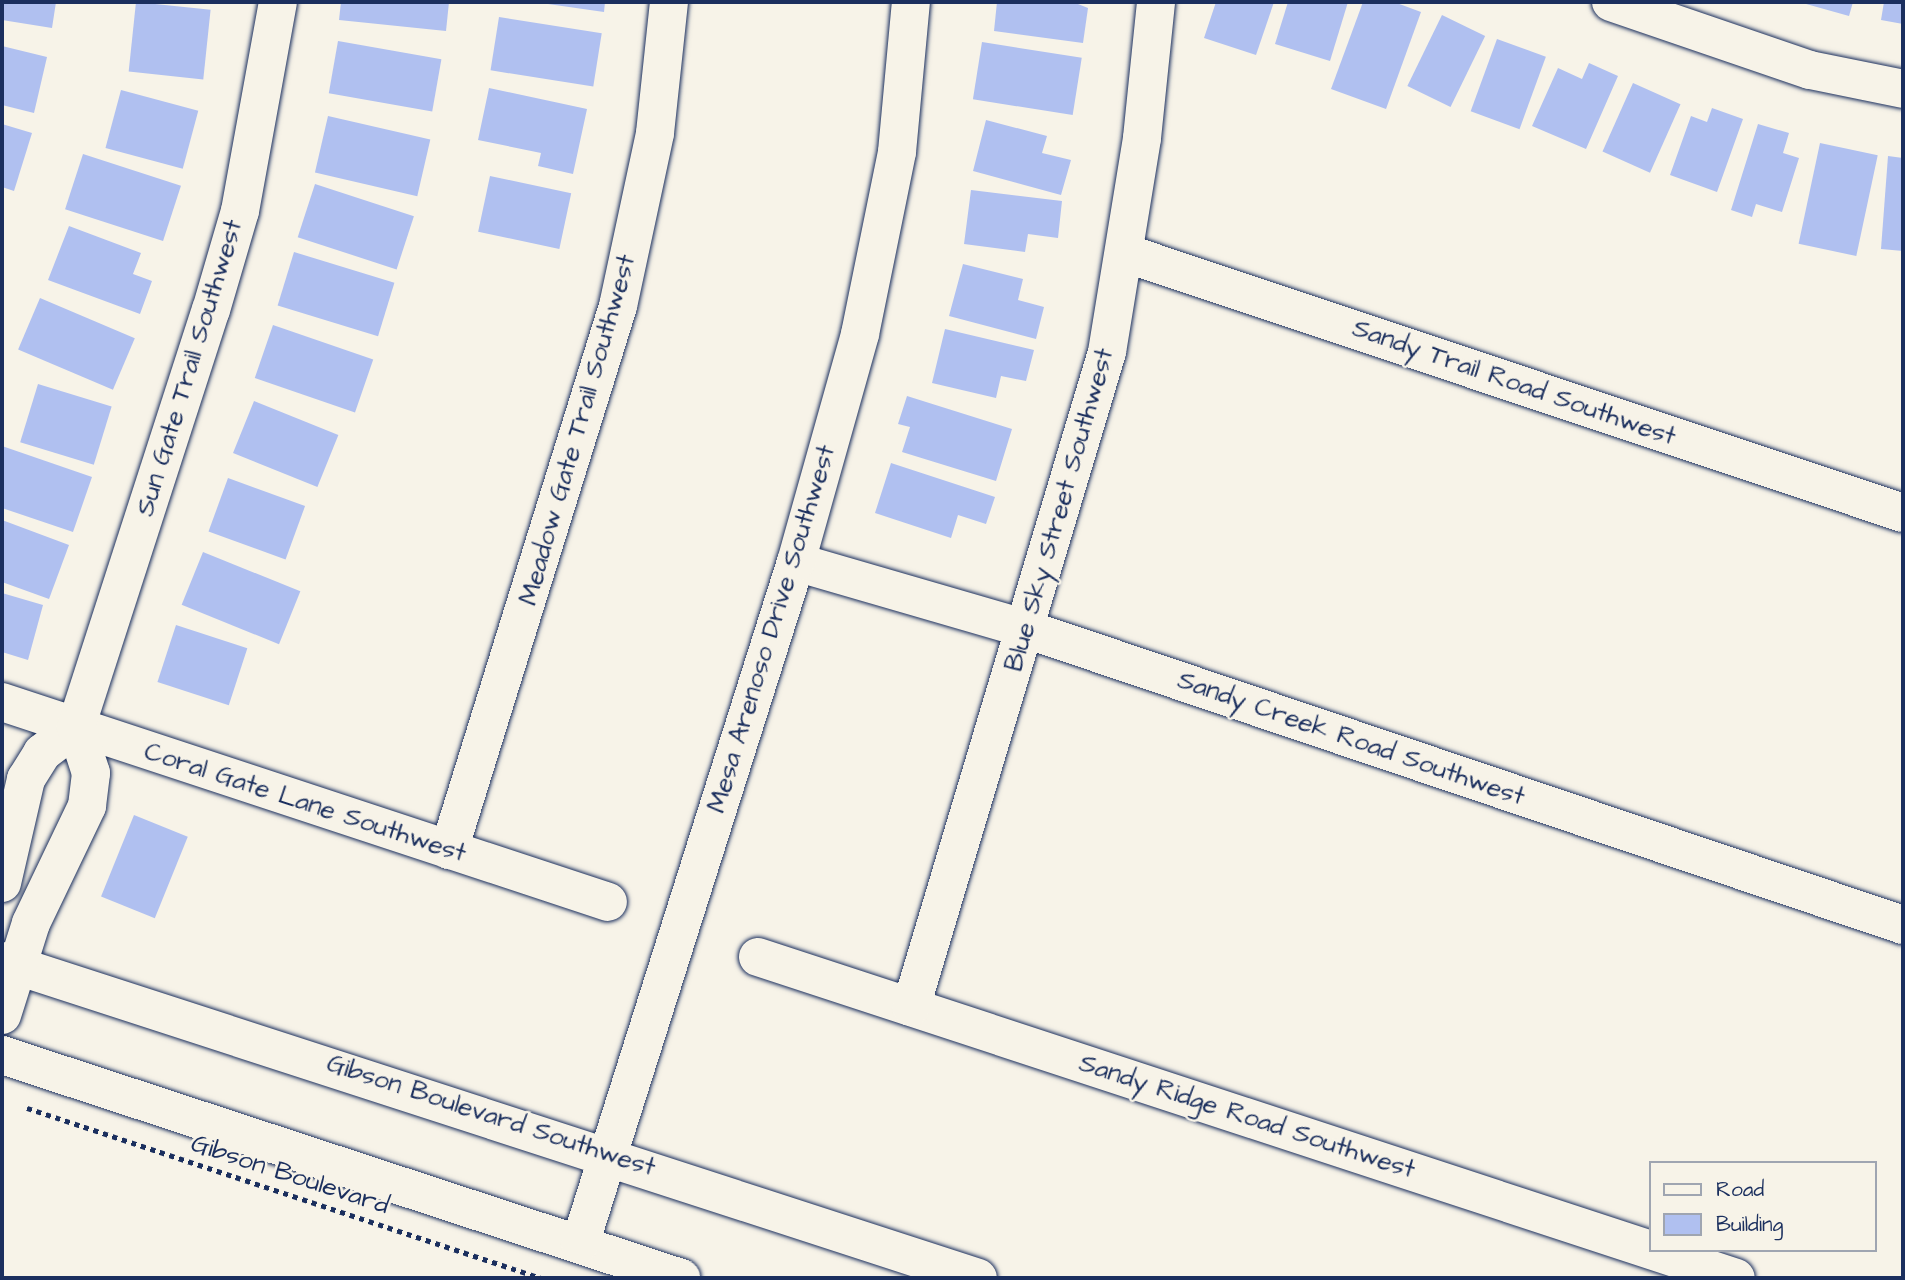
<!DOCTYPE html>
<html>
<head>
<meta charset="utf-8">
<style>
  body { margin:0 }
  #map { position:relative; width:1905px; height:1280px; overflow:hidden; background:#f7f3e8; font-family:"Architects Daughter",sans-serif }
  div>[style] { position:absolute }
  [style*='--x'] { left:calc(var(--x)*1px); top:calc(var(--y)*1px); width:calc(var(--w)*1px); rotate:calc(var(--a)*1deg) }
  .building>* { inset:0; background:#b0c0f0; transform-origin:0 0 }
  .path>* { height:4.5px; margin-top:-2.25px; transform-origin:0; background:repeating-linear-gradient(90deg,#1b2f5e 0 5px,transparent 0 10px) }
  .roads { filter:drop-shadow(0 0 2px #1b2f5e) drop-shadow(0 0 2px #1b2f5e) }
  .minor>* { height:38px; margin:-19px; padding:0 19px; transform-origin:19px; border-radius:19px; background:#f7f3e8 }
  span { translate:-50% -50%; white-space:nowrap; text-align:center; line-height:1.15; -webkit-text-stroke:5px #f7f3e8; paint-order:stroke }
  .street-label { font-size:26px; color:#1b2f5e }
  .frame { position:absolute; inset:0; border:4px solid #1b2f5e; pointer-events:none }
  .legend { position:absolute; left:1649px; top:1161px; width:228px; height:91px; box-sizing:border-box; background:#f7f3e8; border:2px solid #9fa5b1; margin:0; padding:9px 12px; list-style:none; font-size:21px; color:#1b2f5e }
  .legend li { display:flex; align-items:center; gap:14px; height:35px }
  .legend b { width:35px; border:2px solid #9fa5b1 }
</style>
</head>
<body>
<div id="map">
  <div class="building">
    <div style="clip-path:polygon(2px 2px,56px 2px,52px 28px,2px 20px)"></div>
    <div style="left:136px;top:2px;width:75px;height:70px;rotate:6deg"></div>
    <div style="clip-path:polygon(341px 2px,449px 2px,446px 31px,339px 20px)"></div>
    <div style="clip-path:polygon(534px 2px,605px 2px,604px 12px)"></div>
    <div style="clip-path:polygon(997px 2px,1073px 2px,1088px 8px,1083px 43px,994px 31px)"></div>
    <div style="clip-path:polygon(1216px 2px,1274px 2px,1256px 55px,1204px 38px)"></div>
    <div style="clip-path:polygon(1288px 2px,1348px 2px,1330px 61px,1275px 44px)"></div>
    <div style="clip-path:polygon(1363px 2px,1394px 2px,1421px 12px,1386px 109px,1331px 89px)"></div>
    <div style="clip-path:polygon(1799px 2px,1853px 2px,1849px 16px)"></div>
    <div style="clip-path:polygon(1884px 2px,1903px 2px,1903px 24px,1881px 20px)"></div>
    <div style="left:1442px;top:15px;width:48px;height:79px;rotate:26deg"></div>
    <div style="left:499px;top:17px;width:104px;height:54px;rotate:9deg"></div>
    <div style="left:1497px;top:39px;width:52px;height:77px;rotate:20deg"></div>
    <div style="left:338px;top:41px;width:105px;height:53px;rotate:10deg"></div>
    <div style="left:982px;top:42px;width:101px;height:58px;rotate:9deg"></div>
    <div style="clip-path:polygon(2px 46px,47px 57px,34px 113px,2px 105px)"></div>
    <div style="clip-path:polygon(1589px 63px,1618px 76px,1586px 149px,1532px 126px,1558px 68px,1582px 79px)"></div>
    <div style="left:1633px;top:83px;width:52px;height:75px;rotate:24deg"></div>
    <div style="clip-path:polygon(489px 88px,587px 109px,573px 174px,538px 166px,541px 153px,478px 140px)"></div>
    <div style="left:121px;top:90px;width:80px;height:60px;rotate:15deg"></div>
    <div style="clip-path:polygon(1712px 108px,1743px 119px,1717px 192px,1670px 175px,1691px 116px,1707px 122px)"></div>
    <div style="left:328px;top:116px;width:105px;height:58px;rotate:13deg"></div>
    <div style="clip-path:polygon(986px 120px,1047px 136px,1042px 153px,1071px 160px,1061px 195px,973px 171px)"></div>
    <div style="clip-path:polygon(2px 124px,32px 133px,14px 191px,2px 187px)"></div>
    <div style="clip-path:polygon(1758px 124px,1789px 133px,1783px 153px,1799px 158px,1782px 212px,1756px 204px,1752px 217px,1731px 210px)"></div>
    <div style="left:1820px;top:143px;width:59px;height:103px;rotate:12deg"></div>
    <div style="left:83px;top:154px;width:103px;height:58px;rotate:18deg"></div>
    <div style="clip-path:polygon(1888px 156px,1903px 158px,1903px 251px,1881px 249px)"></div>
    <div style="left:490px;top:176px;width:83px;height:57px;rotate:12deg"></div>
    <div style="left:315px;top:184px;width:104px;height:56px;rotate:18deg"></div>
    <div style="clip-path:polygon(971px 190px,1062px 201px,1058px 238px,1028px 234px,1025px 252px,964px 244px)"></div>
    <div style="clip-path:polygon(69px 226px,141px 253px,133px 274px,152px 281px,140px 314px,48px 280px)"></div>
    <div style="left:294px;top:252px;width:105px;height:56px;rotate:17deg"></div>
    <div style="clip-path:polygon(963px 264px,1023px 279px,1018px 300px,1044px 307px,1036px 339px,949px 316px)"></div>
    <div style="left:40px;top:298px;width:103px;height:56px;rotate:23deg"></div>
    <div style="left:273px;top:325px;width:106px;height:56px;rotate:19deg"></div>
    <div style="clip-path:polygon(945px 329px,1034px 350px,1026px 381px,1001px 376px,996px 398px,932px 383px)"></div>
    <div style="left:38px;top:384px;width:77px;height:61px;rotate:17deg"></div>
    <div style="clip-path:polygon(907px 396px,1012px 429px,996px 481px,902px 452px,910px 427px,898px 424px)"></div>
    <div style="left:254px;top:401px;width:91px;height:56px;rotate:22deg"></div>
    <div style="clip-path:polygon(2px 446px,92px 477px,73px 532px,2px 508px)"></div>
    <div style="clip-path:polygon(891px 463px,995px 497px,986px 524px,958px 515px,951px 538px,875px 513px)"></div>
    <div style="left:228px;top:478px;width:82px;height:57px;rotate:20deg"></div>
    <div style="clip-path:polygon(2px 520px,69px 545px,49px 599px,2px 582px)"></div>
    <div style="left:203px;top:552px;width:105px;height:57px;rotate:22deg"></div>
    <div style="clip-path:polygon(2px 593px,43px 605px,28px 660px,2px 652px)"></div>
    <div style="left:176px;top:625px;width:75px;height:60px;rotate:18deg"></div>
    <div style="left:134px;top:815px;width:58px;height:88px;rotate:22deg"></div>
  </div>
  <div class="path">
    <div style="--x:27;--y:1108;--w:541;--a:18.3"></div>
  </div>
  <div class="roads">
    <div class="minor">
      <div style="--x:1611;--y:2;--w:210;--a:18.9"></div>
      <div style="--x:1810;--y:70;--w:95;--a:11.5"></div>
      <div style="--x:1125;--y:253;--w:820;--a:18.48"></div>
      <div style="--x:796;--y:562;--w:240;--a:16.2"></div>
      <div style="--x:1026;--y:629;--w:926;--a:18.65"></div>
      <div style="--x:2;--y:702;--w:638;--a:18.26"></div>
      <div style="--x:449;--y:850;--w:570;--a:-72.74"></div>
      <div style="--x:618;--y:306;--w:177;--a:-77.9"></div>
      <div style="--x:655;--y:133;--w:132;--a:-83.9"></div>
      <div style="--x:2;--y:883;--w:107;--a:-77"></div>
      <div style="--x:26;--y:779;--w:31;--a:-58"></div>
      <div style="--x:42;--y:753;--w:43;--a:-37.4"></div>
      <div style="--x:76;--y:727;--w:438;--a:-72.1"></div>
      <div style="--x:211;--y:310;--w:103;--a:-73.7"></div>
      <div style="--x:240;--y:211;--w:212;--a:-79.7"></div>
      <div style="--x:758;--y:957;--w:1029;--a:18.17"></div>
      <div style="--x:2;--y:961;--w:1026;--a:17.99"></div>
      <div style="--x:911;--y:1007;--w:684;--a:-73.34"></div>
      <div style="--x:1107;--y:352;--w:217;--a:-80.7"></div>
      <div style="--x:1142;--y:138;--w:137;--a:-84.1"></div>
      <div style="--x:2;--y:1015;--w:96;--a:-72.5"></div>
      <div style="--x:31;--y:923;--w:130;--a:-64.4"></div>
      <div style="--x:87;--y:806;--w:33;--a:-83"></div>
      <div style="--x:91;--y:773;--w:48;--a:-108.1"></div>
      <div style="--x:2;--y:1055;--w:715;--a:18.18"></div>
      <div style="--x:580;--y:1244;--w:715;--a:-72.43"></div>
      <div style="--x:796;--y:562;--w:237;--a:-74.3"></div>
      <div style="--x:860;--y:334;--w:186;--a:-78.5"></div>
      <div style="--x:897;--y:152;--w:151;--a:-84.7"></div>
    </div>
  </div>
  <div class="street-label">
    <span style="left:190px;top:368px;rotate:-73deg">Sun Gate Trail Southwest</span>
    <span style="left:1514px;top:383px;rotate:19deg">Sandy Trail Road Southwest</span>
    <span style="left:578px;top:430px;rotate:-74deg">Meadow Gate Trail Southwest</span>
    <span style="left:1060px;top:510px;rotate:-74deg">Blue Sky Street Southwest</span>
    <span style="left:772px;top:629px;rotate:-73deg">Mesa Arenoso Drive Southwest</span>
    <span style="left:1351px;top:739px;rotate:19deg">Sandy Creek Road Southwest</span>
    <span style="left:305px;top:803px;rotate:18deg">Coral Gate Lane Southwest</span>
    <span style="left:491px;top:1116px;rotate:18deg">Gibson Boulevard Southwest</span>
    <span style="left:1247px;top:1117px;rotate:18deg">Sandy Ridge Road Southwest</span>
    <span style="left:290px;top:1175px;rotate:18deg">Gibson Boulevard</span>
  </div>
  <div class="frame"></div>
  <ul class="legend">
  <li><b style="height:9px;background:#f7f3e8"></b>Road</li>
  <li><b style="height:19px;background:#b0c0f0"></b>Building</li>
  </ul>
</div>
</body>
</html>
